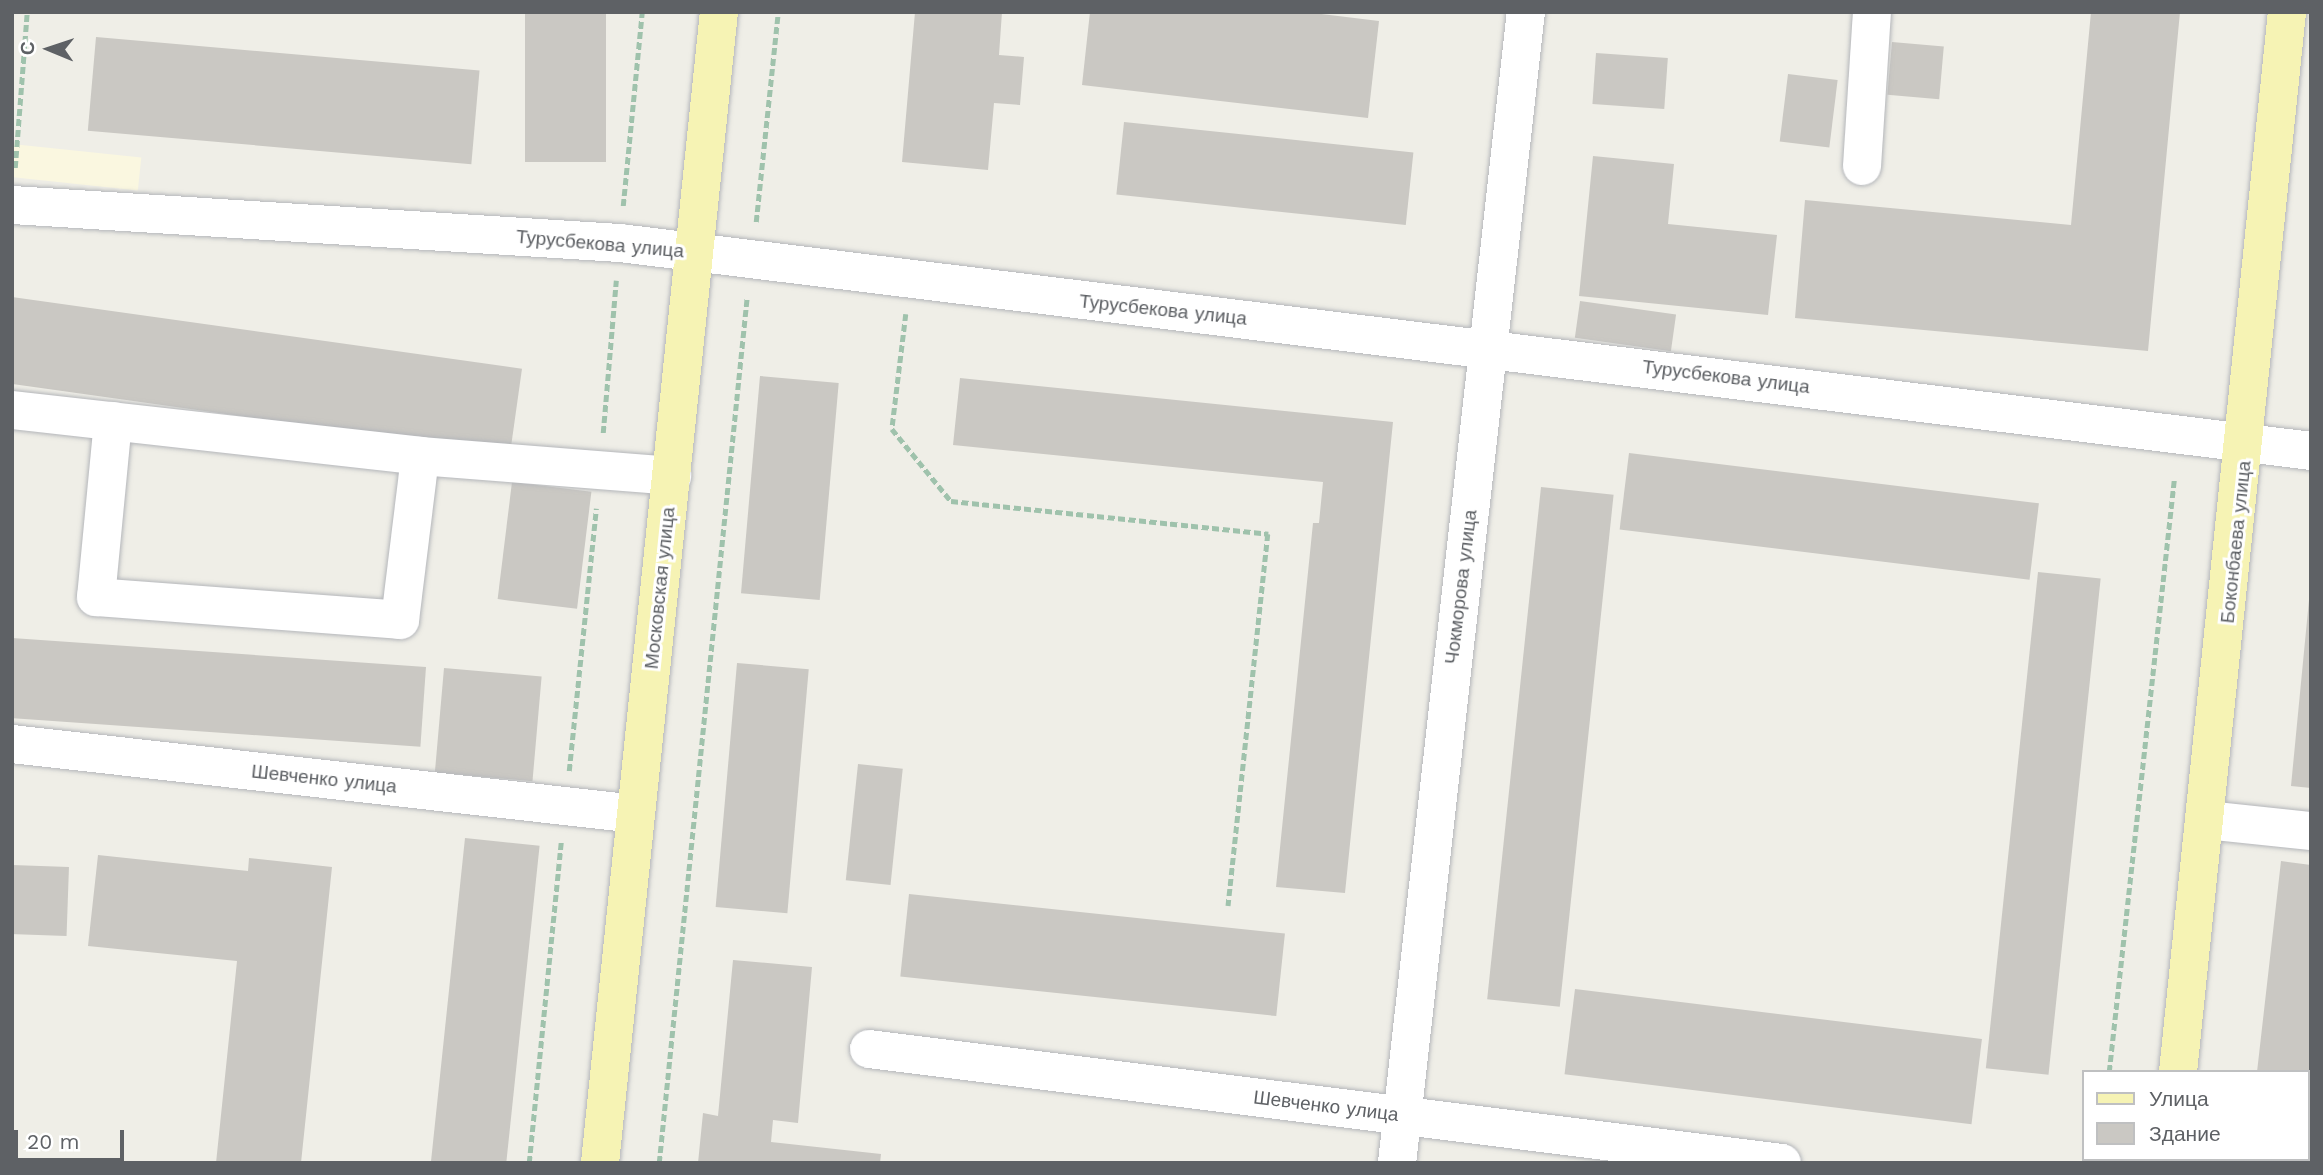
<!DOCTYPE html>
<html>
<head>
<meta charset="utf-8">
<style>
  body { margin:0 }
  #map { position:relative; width:2323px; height:1175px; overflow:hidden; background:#efeee7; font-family:"Work Sans",sans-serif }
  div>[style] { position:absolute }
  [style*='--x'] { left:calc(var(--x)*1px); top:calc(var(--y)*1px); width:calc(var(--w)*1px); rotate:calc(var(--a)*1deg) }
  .commercial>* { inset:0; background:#faf7e0; transform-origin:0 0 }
  .building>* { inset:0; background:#cac8c3; transform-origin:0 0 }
  .path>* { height:4.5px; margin-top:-2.25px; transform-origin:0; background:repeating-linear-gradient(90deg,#9fc2ac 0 7px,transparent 0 10.5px) }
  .roads { filter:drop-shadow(0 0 2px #b4b6ba) drop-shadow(0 0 2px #b4b6ba) }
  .minor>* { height:38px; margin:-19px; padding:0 19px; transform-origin:19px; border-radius:19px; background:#fff }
  .major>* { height:38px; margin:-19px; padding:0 19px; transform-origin:19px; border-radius:19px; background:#f6f3b4 }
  span { translate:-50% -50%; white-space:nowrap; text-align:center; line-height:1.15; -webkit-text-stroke:6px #fff; paint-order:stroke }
  .street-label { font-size:19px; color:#5e6165 }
  .frame { position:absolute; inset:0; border:14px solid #5e6165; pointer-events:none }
  .legend { position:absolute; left:2082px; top:1070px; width:228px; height:91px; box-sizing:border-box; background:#fff; border:2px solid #bfc0c1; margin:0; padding:9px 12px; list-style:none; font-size:21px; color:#5e6165 }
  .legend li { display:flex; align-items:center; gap:14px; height:35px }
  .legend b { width:35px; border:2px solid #bfc0c1 }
  .north { position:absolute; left:14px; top:14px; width:70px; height:70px; -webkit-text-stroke:5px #fff; paint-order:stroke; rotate:272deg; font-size:19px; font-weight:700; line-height:28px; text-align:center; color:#5e6165 }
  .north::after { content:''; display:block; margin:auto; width:24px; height:32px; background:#5e6165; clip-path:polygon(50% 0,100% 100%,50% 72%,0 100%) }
  .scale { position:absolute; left:14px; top:1130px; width:110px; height:32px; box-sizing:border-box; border:4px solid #5e6165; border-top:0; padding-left:9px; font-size:21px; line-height:24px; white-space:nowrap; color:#5e6165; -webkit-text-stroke:5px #fff; paint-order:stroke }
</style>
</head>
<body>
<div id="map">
  <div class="commercial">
    <div style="left:12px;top:144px;width:130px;height:33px;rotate:6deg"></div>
  </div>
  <div class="building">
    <div style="left:525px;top:12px;width:81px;height:150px"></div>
    <div style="clip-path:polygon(915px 12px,1002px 12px,999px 55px,1024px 57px,1020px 105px,994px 103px,988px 170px,902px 162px)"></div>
    <div style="clip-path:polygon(1090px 12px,1305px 12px,1379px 21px,1368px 118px,1082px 85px)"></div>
    <div style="clip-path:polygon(2091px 12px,2180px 12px,2148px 351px,1795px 318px,1805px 200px,2071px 225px)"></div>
    <div style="left:96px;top:37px;width:385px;height:94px;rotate:5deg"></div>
    <div style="left:1892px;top:42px;width:52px;height:53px;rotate:5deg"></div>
    <div style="left:1596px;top:53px;width:72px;height:51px;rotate:4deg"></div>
    <div style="left:1788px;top:74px;width:50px;height:68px;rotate:7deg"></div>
    <div style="left:1124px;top:122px;width:291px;height:73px;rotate:6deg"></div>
    <div style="clip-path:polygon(1593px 156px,1674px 164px,1668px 224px,1777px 235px,1768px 315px,1579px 296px)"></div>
    <div style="left:12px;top:297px;width:515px;height:86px;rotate:8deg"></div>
    <div style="left:1580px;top:301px;width:97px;height:37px;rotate:8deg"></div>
    <div style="left:760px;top:376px;width:79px;height:218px;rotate:5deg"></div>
    <div style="clip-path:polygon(960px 378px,1393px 422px,1345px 893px,1276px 887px,1313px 523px,1319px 523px,1323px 482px,953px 445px)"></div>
    <div style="left:1629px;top:453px;width:413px;height:77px;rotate:7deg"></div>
    <div style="left:512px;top:482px;width:80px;height:118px;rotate:7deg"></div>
    <div style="left:1541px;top:487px;width:73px;height:515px;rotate:6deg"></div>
    <div style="left:2038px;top:572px;width:63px;height:499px;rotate:6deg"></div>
    <div style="clip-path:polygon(2309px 600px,2311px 600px,2311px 788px,2291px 786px)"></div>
    <div style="left:12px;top:638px;width:415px;height:80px;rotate:4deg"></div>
    <div style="left:737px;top:663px;width:72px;height:245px;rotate:5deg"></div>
    <div style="left:444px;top:668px;width:98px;height:105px;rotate:5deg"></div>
    <div style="left:858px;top:764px;width:45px;height:117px;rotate:6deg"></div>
    <div style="left:465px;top:838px;width:75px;height:327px;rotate:6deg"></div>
    <div style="clip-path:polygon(98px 855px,248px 871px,249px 858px,332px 867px,301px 1163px,216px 1163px,237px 961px,88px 946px)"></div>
    <div style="clip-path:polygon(2281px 861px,2311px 865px,2311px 1119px,2307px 1072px,2257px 1072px)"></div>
    <div style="left:12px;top:865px;width:57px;height:69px;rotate:2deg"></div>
    <div style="left:909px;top:894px;width:378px;height:83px;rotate:6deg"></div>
    <div style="clip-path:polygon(733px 960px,812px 967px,798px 1123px,773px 1120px,771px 1142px,881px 1154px,880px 1163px,698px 1163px,703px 1113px,718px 1116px)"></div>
    <div style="left:1575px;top:989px;width:410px;height:86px;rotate:7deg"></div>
  </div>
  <div class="path">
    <div style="--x:15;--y:168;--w:156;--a:-85.6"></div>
    <div style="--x:623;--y:206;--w:195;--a:-84.4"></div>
    <div style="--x:756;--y:222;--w:211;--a:-84"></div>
    <div style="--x:906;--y:314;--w:116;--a:96.9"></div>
    <div style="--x:892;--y:429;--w:93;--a:50.7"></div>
    <div style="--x:951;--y:501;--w:319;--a:5.9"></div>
    <div style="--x:1268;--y:534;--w:374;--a:96.1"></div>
    <div style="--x:603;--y:433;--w:153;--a:-85.1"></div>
    <div style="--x:569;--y:771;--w:264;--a:-84.1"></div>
    <div style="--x:2109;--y:1072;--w:596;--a:-83.73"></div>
    <div style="--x:529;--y:1163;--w:323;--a:-84.3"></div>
    <div style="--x:659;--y:1163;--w:870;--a:-84.2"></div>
    <div style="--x:2099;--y:1163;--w:4;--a:-90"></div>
  </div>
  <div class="roads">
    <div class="minor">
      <div style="--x:1862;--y:166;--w:154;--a:-86.3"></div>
      <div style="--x:12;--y:205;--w:609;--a:3.58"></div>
      <div style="--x:620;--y:243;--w:1704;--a:7.01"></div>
      <div style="--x:12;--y:410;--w:411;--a:6.4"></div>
      <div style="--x:420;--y:456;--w:253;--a:4.5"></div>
      <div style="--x:113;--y:421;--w:177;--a:95.5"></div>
      <div style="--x:96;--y:597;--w:305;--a:4.3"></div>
      <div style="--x:400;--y:620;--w:165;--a:-83"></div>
      <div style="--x:12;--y:744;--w:628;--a:6.4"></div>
      <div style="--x:2206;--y:820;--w:106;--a:6"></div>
      <div style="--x:869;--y:1049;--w:920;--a:7.12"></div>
      <div style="--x:1397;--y:1163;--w:1158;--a:-83.61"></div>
    </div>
    <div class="major">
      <div style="--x:2178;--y:1072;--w:1066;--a:-84.13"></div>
      <div style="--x:600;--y:1163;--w:1157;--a:-84.1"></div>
      <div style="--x:2168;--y:1163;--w:4;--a:-90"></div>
    </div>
  </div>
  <div class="street-label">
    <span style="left:600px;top:244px;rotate:5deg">Турусбекова улица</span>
    <span style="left:1163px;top:310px;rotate:6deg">Турусбекова улица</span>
    <span style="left:1726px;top:377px;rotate:7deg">Турусбекова улица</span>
    <span style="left:2236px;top:542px;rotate:-84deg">Боконбаева улица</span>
    <span style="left:1461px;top:587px;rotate:-83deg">Чокморова улица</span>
    <span style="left:660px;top:588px;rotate:-84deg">Московская улица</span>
    <span style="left:324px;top:779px;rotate:6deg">Шевченко улица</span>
    <span style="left:1326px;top:1106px;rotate:7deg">Шевченко улица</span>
  </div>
  <div class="frame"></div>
  <ul class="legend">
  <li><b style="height:9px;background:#f6f3b4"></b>Улица</li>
  <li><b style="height:19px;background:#cac8c3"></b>Здание</li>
  </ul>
  <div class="north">С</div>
  <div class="scale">20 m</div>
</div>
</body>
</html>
